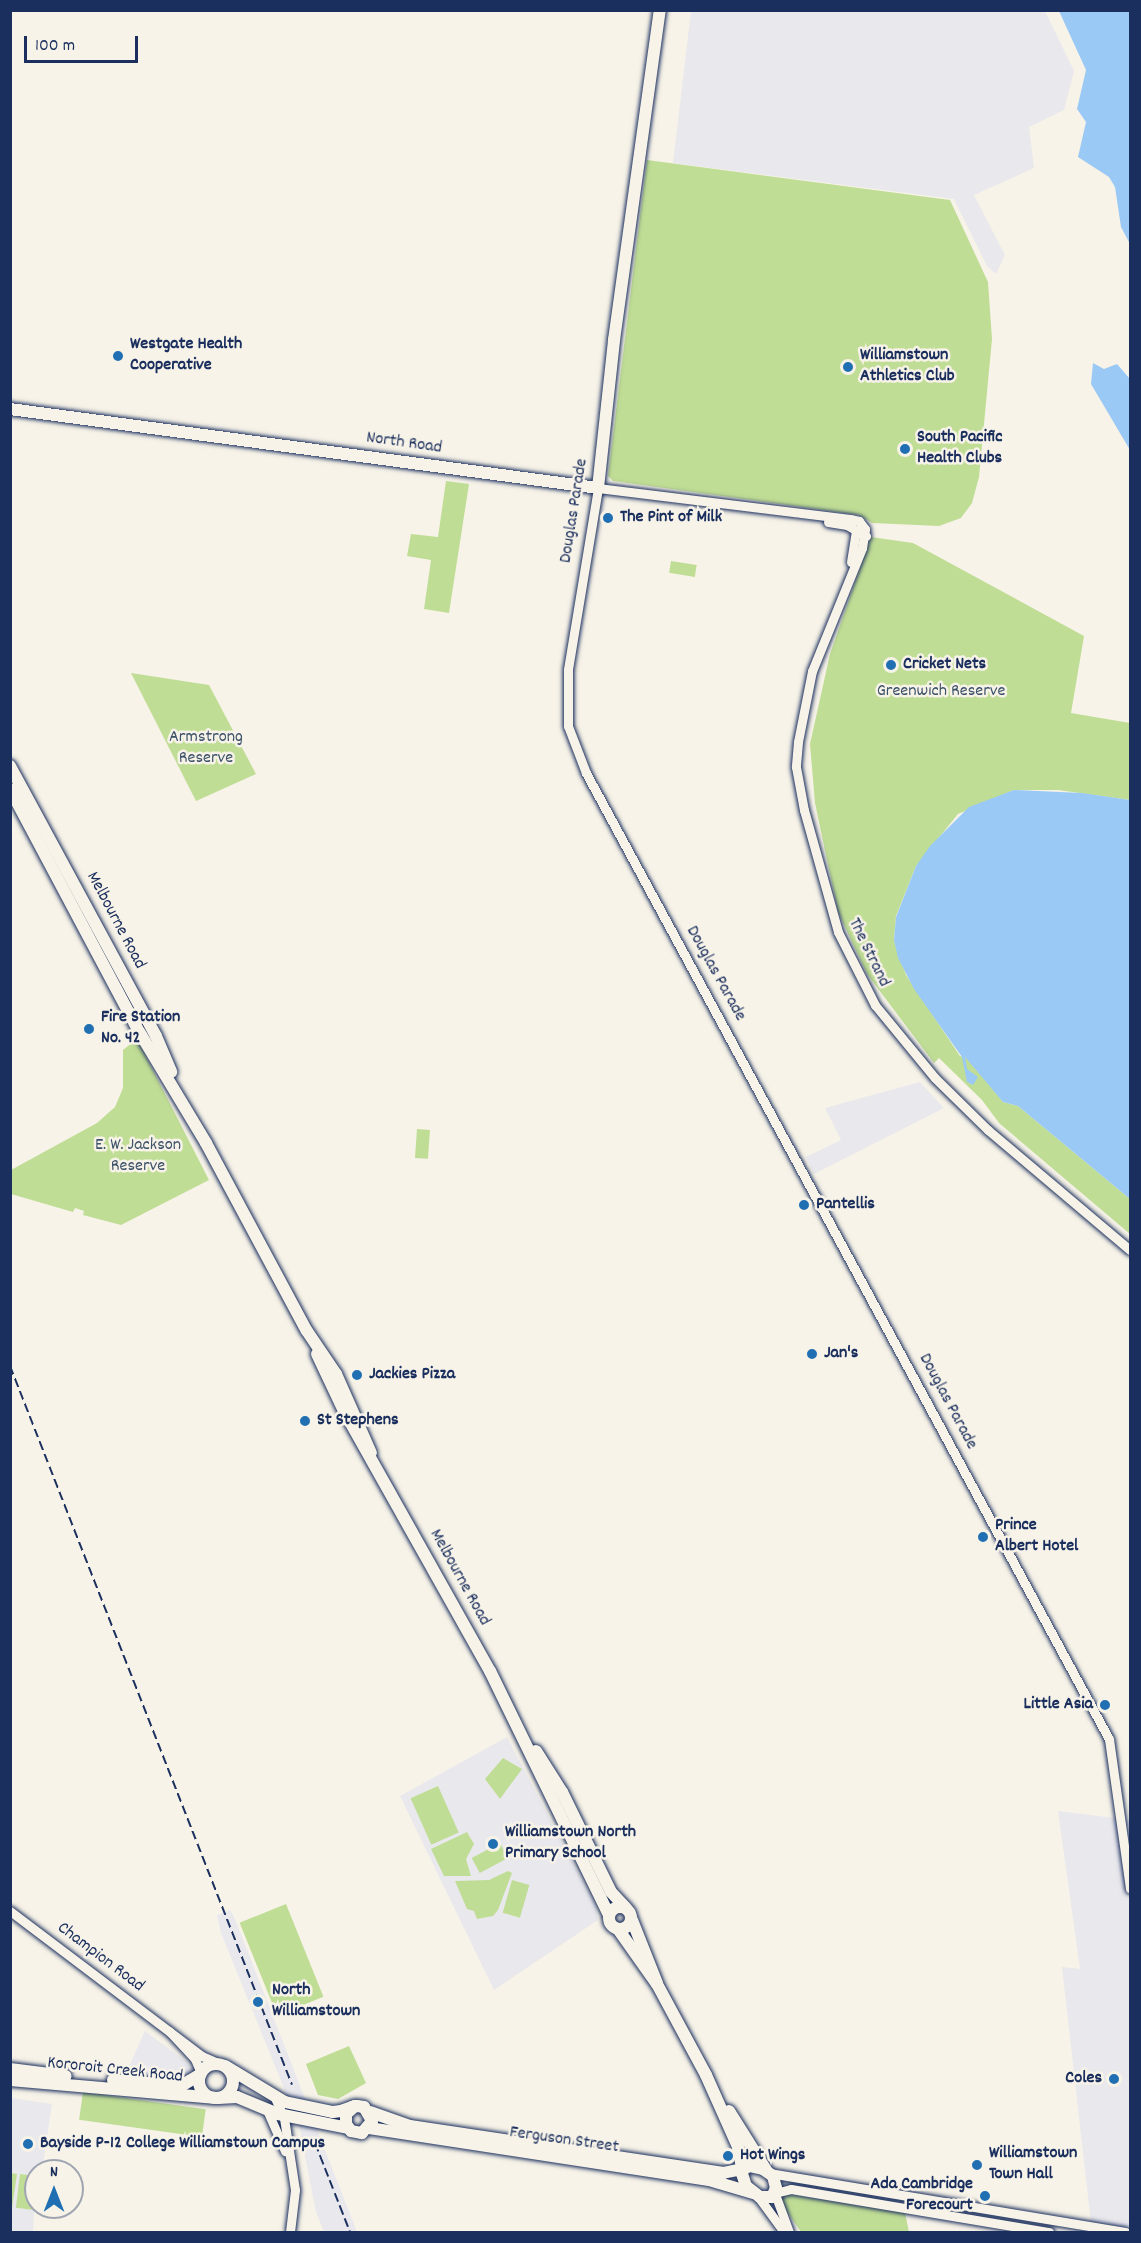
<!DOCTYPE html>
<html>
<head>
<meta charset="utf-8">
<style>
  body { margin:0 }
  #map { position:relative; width:1141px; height:2243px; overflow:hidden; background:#f7f3e8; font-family:Dekko,sans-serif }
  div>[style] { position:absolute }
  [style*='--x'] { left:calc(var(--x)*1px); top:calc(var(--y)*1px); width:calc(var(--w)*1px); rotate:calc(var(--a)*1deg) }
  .built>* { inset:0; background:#e9e8ed }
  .green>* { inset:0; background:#c0dd95; transform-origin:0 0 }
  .water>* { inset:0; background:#9ac9f5 }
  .roads { filter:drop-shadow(0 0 2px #1b2f5e) drop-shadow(0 0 2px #1b2f5e) }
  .tertiary>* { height:9px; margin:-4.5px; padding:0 4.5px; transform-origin:4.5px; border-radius:4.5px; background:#f7f3e8 }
  .primary>* { height:12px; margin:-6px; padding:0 6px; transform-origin:6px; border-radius:6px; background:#f7f3e8 }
  .primary>.ring { margin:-6px; padding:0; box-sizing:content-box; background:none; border:12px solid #f7f3e8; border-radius:50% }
  .rail>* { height:2px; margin-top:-1px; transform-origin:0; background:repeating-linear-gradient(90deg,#1b2f5e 0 9px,transparent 0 13.5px) }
  .dots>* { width:16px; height:16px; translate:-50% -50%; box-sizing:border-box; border:3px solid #f7f3e8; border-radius:50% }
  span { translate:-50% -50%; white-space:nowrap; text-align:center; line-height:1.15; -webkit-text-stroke:5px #f7f3e8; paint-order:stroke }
  .poi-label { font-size:18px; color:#1b2f5e; font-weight:700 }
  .left { translate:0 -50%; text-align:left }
  .right { translate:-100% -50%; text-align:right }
  .street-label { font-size:18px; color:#1b2f5e }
  .park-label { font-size:18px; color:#3c5269 }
  .frame { position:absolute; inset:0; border:12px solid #1b2f5e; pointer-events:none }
  .north { position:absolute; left:24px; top:2159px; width:60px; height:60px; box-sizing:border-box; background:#f7f3e8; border:2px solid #9fa5b1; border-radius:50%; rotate:0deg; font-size:16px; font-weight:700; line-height:24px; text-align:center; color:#1b2f5e }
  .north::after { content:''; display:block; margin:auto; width:21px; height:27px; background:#1f6fb2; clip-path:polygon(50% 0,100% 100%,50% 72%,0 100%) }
  .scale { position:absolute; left:24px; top:36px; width:114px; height:27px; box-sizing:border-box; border:3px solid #1b2f5e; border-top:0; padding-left:8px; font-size:18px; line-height:21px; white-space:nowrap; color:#1b2f5e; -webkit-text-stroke:4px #f7f3e8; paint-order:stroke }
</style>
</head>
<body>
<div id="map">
  <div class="built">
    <div style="clip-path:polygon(691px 11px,1045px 11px,1074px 71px,1064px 110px,1029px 127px,1034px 168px,974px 195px,1005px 255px,996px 274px,987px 266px,954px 199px,673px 163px)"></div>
    <div style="clip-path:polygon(920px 1082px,944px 1108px,814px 1174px,806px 1157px,841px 1140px,825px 1108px)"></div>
    <div style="clip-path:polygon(507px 1737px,596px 1907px,598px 1920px,494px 1990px,400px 1796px)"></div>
    <div style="clip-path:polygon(1058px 1811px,1130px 1820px,1130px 2229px,1091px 2223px,1062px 1967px,1080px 1969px)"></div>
    <div style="clip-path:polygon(230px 1910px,235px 1919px,357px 2232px,324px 2232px,316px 2212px,299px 2125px,221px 1933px,217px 1915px)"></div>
    <div style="clip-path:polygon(145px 2031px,187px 2062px,192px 2070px,189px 2076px,181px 2082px,126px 2073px)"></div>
    <div style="clip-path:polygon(11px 2098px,52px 2104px,42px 2171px,36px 2171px,33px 2232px,11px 2232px)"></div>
  </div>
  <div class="green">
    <div style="clip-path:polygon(647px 160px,950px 200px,988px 282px,992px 339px,979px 477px,972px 503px,961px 518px,939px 526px,872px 523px,859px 515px,613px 481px,608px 476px)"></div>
    <div style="clip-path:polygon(446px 481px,469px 484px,449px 613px,424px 609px,431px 560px,407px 556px,411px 534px,438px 537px)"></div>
    <div style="clip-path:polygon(871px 537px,913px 543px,1084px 636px,1071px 713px,1130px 723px,1130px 800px,1058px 790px,1014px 790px,958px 814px,916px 866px,896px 916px,894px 940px,906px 975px,960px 1056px,970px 1059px,1003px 1102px,1018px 1106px,1130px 1199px,1130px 1234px,999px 1123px,982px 1100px,939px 1058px,934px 1063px,867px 974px,838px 912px,815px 803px,810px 744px,830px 654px)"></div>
    <div style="left:671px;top:561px;width:26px;height:12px;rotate:9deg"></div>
    <div style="clip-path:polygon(131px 673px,209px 685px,256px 774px,196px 801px)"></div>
    <div style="clip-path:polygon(133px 1042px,140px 1045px,209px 1180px,121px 1225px,83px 1215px,84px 1211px,75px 1208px,73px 1212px,11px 1194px,11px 1170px,97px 1123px,115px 1107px,123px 1088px,123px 1050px)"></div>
    <div style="left:417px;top:1129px;width:13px;height:29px;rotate:4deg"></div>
    <div style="clip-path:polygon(503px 1758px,522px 1769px,500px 1799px,485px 1779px)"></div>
    <div style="left:438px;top:1786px;width:51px;height:30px;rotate:66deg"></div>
    <div style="clip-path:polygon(467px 1832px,474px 1844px,466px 1859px,471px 1876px,444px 1876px,431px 1849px)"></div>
    <div style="left:500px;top:1843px;width:17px;height:32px;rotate:62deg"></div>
    <div style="clip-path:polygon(508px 1871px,512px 1873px,498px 1910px,493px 1916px,477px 1919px,474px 1911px,467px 1909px,455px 1881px,489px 1880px)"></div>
    <div style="left:512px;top:1880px;width:18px;height:34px;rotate:16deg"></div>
    <div style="left:286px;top:1904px;width:100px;height:50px;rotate:68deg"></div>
    <div style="clip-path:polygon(349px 2046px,366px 2083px,338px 2099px,318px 2095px,306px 2064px)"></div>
    <div style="left:83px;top:2092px;width:124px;height:28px;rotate:8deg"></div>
    <div style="clip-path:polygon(11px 2173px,17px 2174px,12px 2208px,10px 2208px)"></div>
    <div style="left:20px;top:2174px;width:16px;height:34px;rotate:7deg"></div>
    <div style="clip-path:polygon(787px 2194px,905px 2213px,909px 2232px,801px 2232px,783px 2206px,781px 2196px)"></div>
  </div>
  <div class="water">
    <div style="clip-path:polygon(1059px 11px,1130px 11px,1130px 244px,1121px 227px,1115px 187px,1109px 177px,1078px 157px,1086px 122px,1077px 109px,1086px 70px)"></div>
    <div style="clip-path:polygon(1093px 363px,1104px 369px,1117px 364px,1130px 379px,1130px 450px,1091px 384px)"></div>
    <div style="clip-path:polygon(1014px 790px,1082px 793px,1130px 800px,1130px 1199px,1018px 1106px,1003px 1102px,965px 1057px,967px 1069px,978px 1077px,973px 1085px,967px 1082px,962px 1057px,914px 989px,898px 958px,894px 940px,896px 917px,916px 866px,930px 846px,969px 807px)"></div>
  </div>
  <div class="roads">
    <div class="tertiary">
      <div style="--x:828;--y:522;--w:19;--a:9"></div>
      <div style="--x:847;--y:525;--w:22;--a:30"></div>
      <div style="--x:865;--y:529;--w:10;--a:-127"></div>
      <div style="--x:859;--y:521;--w:9;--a:-167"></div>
      <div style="--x:850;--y:519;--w:254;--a:-173"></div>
      <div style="--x:598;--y:488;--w:184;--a:99.4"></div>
      <div style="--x:568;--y:670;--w:56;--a:90"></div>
      <div style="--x:568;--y:726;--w:50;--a:69"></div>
      <div style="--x:586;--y:773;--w:1098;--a:61.57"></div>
      <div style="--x:1109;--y:1739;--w:151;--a:82"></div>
      <div style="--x:865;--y:529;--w:19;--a:99"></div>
      <div style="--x:862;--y:548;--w:133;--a:112.1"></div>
      <div style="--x:812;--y:671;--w:72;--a:101.2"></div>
      <div style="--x:798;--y:742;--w:25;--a:95"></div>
      <div style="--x:796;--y:767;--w:44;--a:79.5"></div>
      <div style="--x:804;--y:810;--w:127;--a:74.4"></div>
      <div style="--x:838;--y:932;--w:82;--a:63.1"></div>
      <div style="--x:875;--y:1005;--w:94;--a:50.6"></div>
      <div style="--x:935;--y:1078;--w:74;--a:44.5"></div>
      <div style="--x:988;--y:1130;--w:186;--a:40.2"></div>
      <div style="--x:851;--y:562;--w:30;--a:-81"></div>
      <div style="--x:10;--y:1911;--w:241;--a:37.1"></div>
      <div style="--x:202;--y:2056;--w:22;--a:24"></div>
      <div style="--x:169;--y:2031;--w:38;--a:47"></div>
      <div style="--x:195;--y:2059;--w:15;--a:67"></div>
      <div style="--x:275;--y:2098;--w:22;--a:66"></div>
      <div style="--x:284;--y:2118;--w:73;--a:81.3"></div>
      <div style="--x:295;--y:2190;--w:42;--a:96.8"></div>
      <div style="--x:267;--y:2110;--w:45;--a:66.3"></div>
      <div style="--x:769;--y:2173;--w:361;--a:9.4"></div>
      <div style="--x:775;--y:2193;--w:16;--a:-14"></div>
      <div style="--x:791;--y:2189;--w:262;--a:9.5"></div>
      <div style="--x:775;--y:2194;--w:40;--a:69.8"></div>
      <div style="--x:757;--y:2195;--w:46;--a:53.9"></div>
    </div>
    <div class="primary">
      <div style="--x:10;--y:409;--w:593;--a:7.65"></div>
      <div style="--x:598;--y:488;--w:149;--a:-83.8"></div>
      <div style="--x:614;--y:340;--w:333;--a:-82.1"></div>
      <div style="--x:10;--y:766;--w:307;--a:61.6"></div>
      <div style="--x:156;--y:1036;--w:39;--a:67"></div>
      <div style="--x:10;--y:789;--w:276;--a:62"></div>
      <div style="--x:140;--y:1033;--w:128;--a:59"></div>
      <div style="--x:206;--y:1143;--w:213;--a:61.8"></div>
      <div style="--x:307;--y:1331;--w:52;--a:56"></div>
      <div style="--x:336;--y:1374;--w:86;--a:66.1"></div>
      <div style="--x:317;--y:1354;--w:63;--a:64.7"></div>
      <div style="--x:344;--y:1411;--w:298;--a:60.7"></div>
      <div style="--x:490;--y:1671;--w:271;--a:64"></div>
      <div style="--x:536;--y:1751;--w:49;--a:57.6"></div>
      <div style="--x:562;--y:1792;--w:111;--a:63.9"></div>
      <div style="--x:611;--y:1892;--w:22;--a:47"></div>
      <div class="ring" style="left:609px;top:1907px;width:10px;height:10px"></div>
      <div style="--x:632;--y:1920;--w:68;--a:68.4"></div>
      <div style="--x:618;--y:1929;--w:67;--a:54.7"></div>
      <div style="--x:657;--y:1984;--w:103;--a:61.7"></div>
      <div style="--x:706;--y:2075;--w:79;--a:66"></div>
      <div style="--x:738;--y:2147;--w:21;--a:79"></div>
      <div class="ring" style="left:199px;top:2064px;width:22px;height:22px"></div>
      <div style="--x:225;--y:2066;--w:70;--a:31"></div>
      <div style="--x:285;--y:2102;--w:49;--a:11.8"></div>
      <div style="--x:333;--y:2112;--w:8;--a:-7"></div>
      <div style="--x:341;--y:2111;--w:12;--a:-20"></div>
      <div style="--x:352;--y:2107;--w:3;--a:-18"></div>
      <div style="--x:355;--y:2106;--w:2;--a:0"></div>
      <div style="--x:357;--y:2106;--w:7;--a:8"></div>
      <div style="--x:364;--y:2107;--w:16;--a:60"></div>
      <div style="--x:372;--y:2121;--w:16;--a:130"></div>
      <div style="--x:362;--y:2133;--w:11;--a:-170"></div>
      <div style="--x:351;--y:2131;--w:9;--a:-126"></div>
      <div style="--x:346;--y:2124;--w:10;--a:-90"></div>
      <div style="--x:346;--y:2114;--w:12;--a:-42"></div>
      <div style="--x:10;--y:2069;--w:56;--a:7.1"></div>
      <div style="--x:10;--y:2080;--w:207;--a:5"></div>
      <div style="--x:113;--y:2080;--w:68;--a:5"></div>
      <div style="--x:181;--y:2086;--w:23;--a:-31"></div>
      <div style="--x:218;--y:2098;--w:19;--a:-3"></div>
      <div style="--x:237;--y:2097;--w:44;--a:22.5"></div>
      <div style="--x:278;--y:2114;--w:71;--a:11.3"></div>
      <div style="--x:729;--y:2111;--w:70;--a:57.9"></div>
      <div style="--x:370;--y:2112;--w:42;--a:19.3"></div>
      <div style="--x:410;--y:2126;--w:317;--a:8.5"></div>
      <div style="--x:723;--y:2173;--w:19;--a:-12"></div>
      <div style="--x:369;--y:2128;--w:344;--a:8.7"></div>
      <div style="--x:709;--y:2180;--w:46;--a:16.5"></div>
      <div style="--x:749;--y:2166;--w:14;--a:12"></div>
      <div style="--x:763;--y:2169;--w:12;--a:35"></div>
      <div style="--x:773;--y:2176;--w:12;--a:76"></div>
      <div style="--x:776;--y:2188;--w:10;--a:114"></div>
      <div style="--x:772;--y:2197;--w:12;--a:180"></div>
      <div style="--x:760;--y:2197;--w:18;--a:-142"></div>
      <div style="--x:746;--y:2186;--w:16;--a:-108"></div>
      <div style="--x:741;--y:2171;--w:9;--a:-32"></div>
    </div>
  </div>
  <div class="rail">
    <div style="--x:10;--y:1366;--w:772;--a:68.58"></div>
    <div style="--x:315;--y:2143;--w:96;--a:68.5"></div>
  </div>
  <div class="dots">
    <div style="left:118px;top:356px;background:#1f6fb2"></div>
    <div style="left:848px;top:367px;background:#1f6fb2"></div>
    <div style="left:905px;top:449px;background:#1f6fb2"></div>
    <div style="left:608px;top:518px;background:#1f6fb2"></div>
    <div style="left:891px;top:665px;background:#1f6fb2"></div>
    <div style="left:89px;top:1029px;background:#1f6fb2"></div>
    <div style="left:804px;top:1205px;background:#1f6fb2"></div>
    <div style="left:812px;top:1354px;background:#1f6fb2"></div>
    <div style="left:357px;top:1375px;background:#1f6fb2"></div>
    <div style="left:305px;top:1421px;background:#1f6fb2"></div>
    <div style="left:983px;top:1537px;background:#1f6fb2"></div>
    <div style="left:1105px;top:1705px;background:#1f6fb2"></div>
    <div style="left:493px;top:1844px;background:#1f6fb2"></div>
    <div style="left:258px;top:2002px;background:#1f6fb2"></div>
    <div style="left:1114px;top:2079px;background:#1f6fb2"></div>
    <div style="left:28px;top:2144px;background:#1f6fb2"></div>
    <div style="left:728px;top:2156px;background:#1f6fb2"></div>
    <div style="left:977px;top:2165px;background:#1f6fb2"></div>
    <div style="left:985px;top:2196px;background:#1f6fb2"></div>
  </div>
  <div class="poi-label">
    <span class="left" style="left:130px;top:356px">Westgate Health<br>Cooperative</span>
    <span class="left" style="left:860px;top:367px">Williamstown<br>Athletics Club</span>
    <span class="left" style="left:917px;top:449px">South Pacific<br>Health Clubs</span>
    <span class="left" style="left:620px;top:518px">The Pint of Milk</span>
    <span class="left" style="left:903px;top:665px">Cricket Nets</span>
    <span class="left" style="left:101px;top:1029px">Fire Station<br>No. 42</span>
    <span class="left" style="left:816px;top:1205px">Pantellis</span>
    <span class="left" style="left:824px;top:1354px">Jan's</span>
    <span class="left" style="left:369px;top:1375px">Jackies Pizza</span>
    <span class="left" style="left:317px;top:1421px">St Stephens</span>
    <span class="left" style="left:995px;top:1537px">Prince<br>Albert Hotel</span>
    <span class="right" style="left:1093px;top:1705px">Little Asia</span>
    <span class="left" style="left:505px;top:1844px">Williamstown North<br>Primary School</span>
    <span class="left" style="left:272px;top:2002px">North<br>Williamstown</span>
    <span class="right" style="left:1102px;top:2079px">Coles</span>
    <span class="left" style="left:40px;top:2144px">Bayside P-12 College Williamstown Campus</span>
    <span class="left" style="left:989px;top:2165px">Williamstown<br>Town Hall</span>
    <span class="left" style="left:740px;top:2156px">Hot Wings</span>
    <span class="right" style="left:973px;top:2196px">Ada Cambridge<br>Forecourt</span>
  </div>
  <div class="street-label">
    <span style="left:404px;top:444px;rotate:8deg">North Road</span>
    <span style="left:575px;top:511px;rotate:-81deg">Douglas Parade</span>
    <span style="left:115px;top:921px;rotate:62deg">Melbourne Road</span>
    <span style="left:868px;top:953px;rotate:64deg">The Strand</span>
    <span style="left:715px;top:974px;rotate:61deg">Douglas Parade</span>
    <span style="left:947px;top:1402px;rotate:62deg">Douglas Parade</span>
    <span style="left:459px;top:1578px;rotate:61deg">Melbourne Road</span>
    <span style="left:100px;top:1958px;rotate:37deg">Champion Road</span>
    <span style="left:115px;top:2071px;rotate:6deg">Kororoit Creek Road</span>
    <span style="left:564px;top:2141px;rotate:8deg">Ferguson Street</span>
  </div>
  <div class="park-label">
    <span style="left:941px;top:692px">Greenwich Reserve</span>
    <span style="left:206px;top:749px">Armstrong<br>Reserve</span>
    <span style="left:138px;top:1157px">E. W. Jackson<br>Reserve</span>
  </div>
  <div class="frame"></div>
  <div class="north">N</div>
  <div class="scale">100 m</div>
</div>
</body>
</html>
